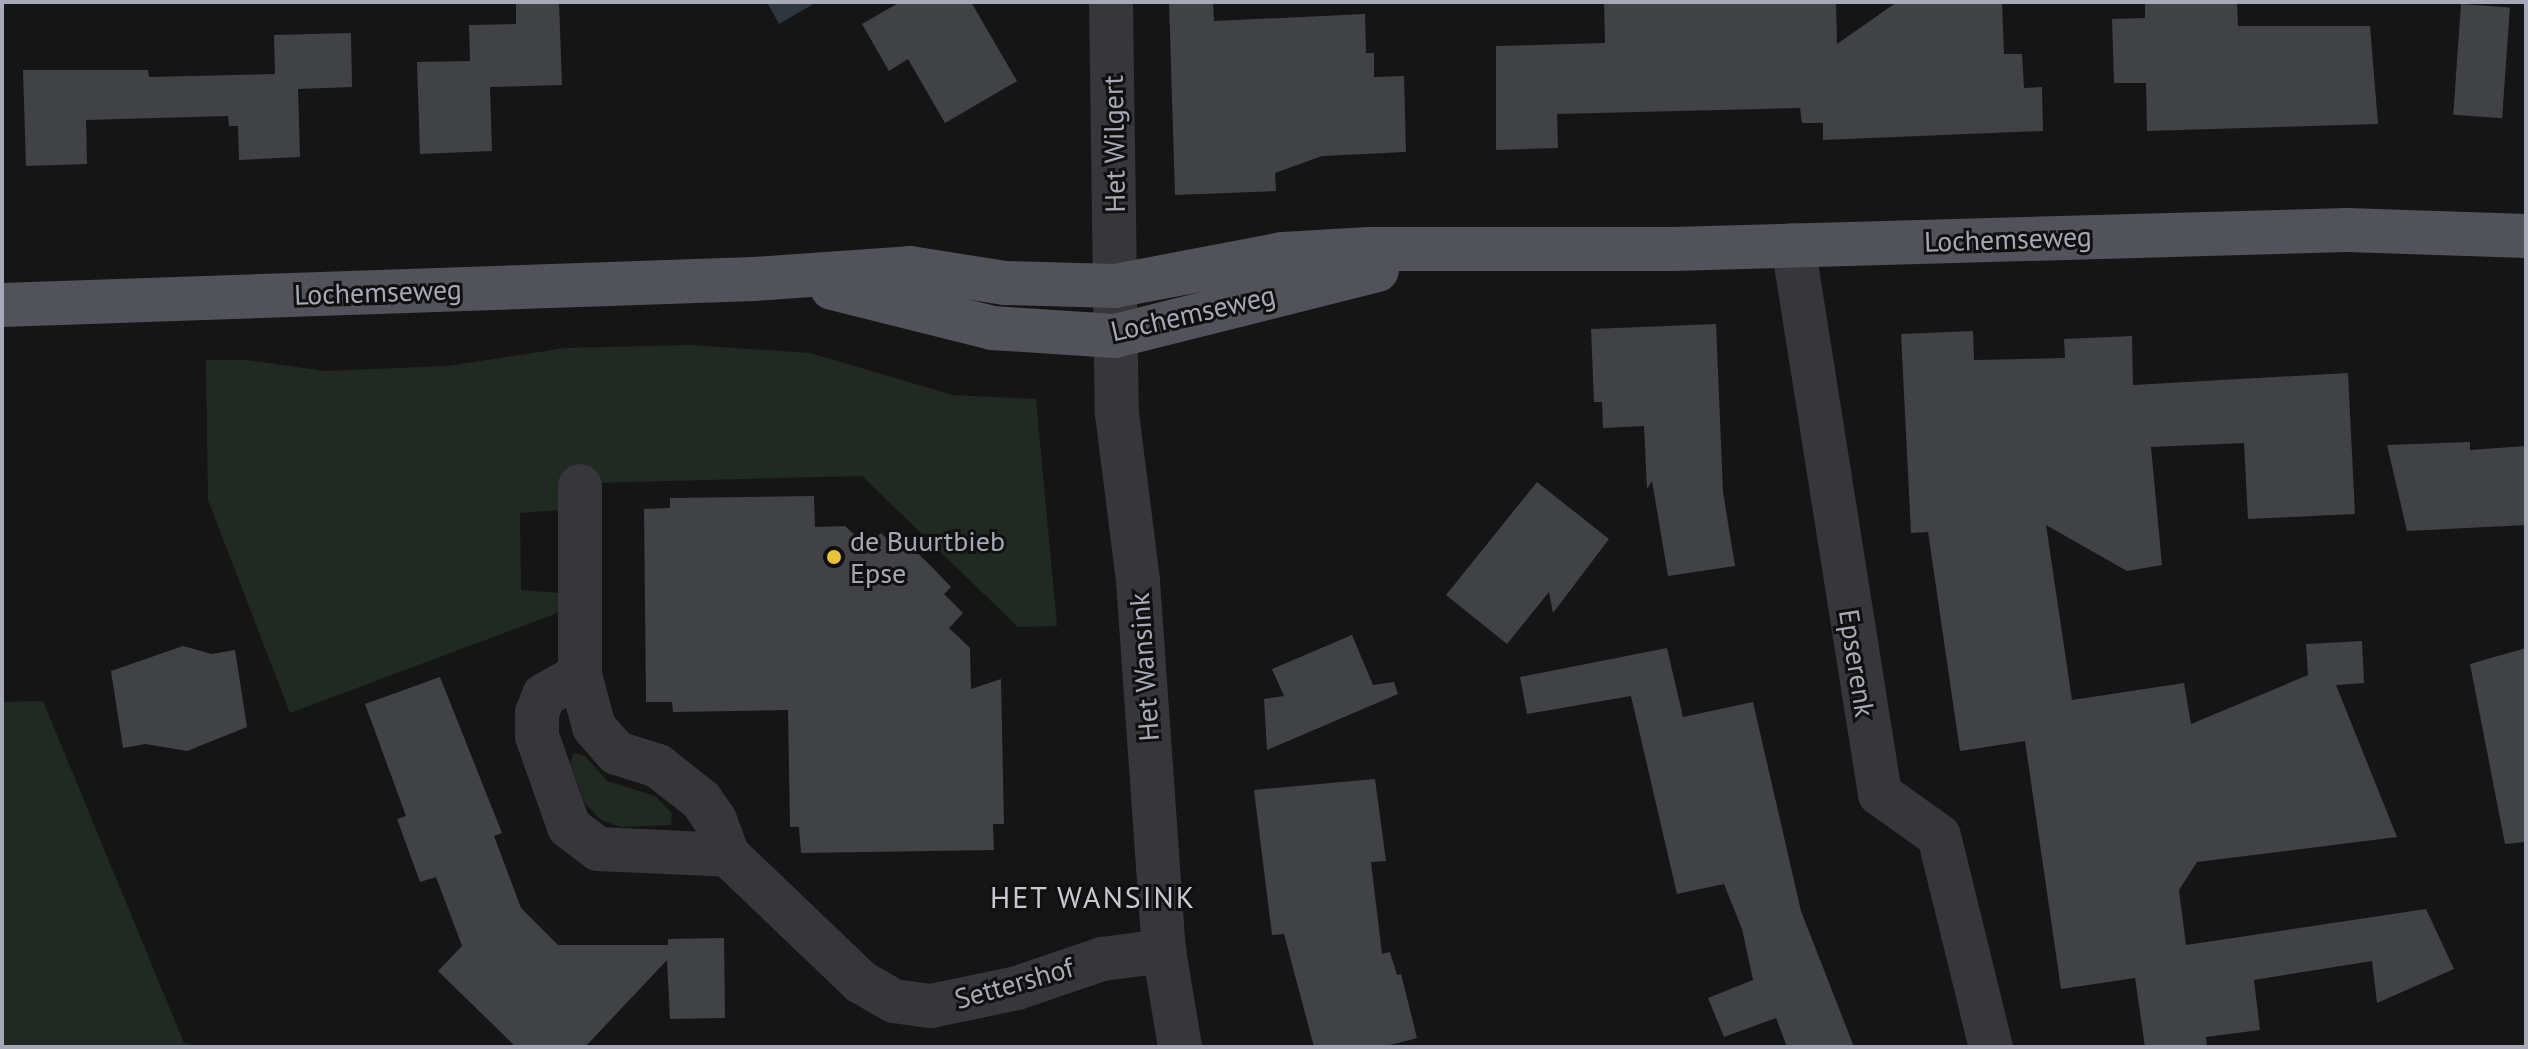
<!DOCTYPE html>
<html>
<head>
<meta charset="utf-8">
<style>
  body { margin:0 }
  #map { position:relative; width:2528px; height:1049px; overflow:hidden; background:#151516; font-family:"PT Sans",sans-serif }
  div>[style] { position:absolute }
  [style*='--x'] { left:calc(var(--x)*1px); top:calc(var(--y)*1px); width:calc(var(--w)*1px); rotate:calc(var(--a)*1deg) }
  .green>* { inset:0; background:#212923 }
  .water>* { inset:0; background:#2e363e }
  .building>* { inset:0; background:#414246; transform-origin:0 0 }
  .minor>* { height:44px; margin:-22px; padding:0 22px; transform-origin:22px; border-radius:22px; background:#36363b }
  .major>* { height:44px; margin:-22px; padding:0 22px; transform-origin:22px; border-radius:22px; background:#52535a }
  .dots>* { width:22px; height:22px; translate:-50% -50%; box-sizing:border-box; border:4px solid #101011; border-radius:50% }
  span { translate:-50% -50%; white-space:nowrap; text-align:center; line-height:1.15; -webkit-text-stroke:6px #101011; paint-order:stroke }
  .street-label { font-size:28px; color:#a7aab6 }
  .poi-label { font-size:28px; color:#a7aab6 }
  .left { translate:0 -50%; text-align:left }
  .neighbourhood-label { font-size:30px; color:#c8c9d2; letter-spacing:2px }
  .frame { position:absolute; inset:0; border:4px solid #a7aab6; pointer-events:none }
</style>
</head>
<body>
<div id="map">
  <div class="green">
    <div style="clip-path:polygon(689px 345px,810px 353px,953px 395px,1036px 399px,1057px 626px,1018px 627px,862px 476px,592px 483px,559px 510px,520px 513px,521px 590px,558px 593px,560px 612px,290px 713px,208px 500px,206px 360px,246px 360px,325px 371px,447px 366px,565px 348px)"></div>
    <div style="clip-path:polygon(43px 701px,184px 1043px,203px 1047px,2px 1047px,2px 702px)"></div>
    <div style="clip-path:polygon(574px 753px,585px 756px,607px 781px,655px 796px,672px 813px,671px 825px,621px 827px,601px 820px,584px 802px,570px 762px)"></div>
  </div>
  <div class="water">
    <div style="clip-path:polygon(767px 2px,814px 2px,815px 3px,779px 24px)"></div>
  </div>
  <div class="building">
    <div style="clip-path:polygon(516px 2px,559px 2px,562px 85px,490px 87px,492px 151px,420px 154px,417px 62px,470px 61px,469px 25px,516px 24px)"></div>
    <div style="clip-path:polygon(900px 2px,971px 2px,1017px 81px,945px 123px,908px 59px,889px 71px,862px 24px)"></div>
    <div style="clip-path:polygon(1169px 2px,1213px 2px,1214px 21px,1365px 14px,1366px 53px,1374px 53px,1374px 77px,1404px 76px,1406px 152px,1322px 156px,1275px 173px,1276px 191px,1175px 195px)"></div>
    <div style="clip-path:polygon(1604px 2px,1836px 2px,1837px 44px,1897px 2px,2002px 2px,2004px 54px,2022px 54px,2024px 88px,2042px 87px,2043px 131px,1823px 140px,1823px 123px,1802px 123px,1800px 108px,1557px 114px,1558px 148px,1496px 150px,1496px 46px,1605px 43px)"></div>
    <div style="clip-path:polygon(2145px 2px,2237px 2px,2238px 26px,2370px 26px,2378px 124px,2147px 131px,2146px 83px,2114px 83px,2112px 19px,2145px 18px)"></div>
    <div style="left:2461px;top:4px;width:49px;height:111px;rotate:4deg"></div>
    <div style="clip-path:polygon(351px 33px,352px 87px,298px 89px,300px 157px,239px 160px,238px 126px,229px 126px,228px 116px,86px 120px,87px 164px,26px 166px,23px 70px,148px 70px,149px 77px,275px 74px,274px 35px)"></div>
    <div style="clip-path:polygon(1716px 324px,1723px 492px,1735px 566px,1668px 576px,1652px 481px,1647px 489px,1644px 426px,1603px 428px,1602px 402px,1594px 402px,1591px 329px)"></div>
    <div style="clip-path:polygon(1973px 331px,1974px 360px,2065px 358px,2064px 339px,2132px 336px,2133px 385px,2348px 373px,2355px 514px,2248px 519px,2244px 443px,2151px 447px,2162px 565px,2127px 571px,2046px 525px,2072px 700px,2184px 683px,2191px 724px,2308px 675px,2306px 644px,2362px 641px,2364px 683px,2336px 685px,2397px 837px,2197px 862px,2179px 890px,2186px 945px,2426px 909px,2454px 969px,2377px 1003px,2372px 961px,2254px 980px,2260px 1030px,2206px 1037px,2207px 1047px,2145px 1047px,2135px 978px,2061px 989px,2025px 741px,1960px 751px,1928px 532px,1911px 533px,1901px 334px)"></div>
    <div style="clip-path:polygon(2470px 442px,2470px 450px,2526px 446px,2526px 525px,2407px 531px,2387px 445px)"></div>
    <div style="clip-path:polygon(1537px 482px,1609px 539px,1553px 613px,1549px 592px,1507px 644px,1446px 595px)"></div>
    <div style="clip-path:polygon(814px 496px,815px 527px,845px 526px,867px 546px,881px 533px,900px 552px,907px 543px,929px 564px,951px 587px,944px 594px,963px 613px,949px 628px,970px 648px,971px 689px,1001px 679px,1004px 824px,993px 824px,994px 850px,801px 853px,799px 827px,790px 827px,788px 710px,673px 712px,672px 702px,646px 702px,644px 509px,670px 508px,670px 498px)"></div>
    <div style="clip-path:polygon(1352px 635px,1373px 685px,1394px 682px,1398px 694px,1267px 750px,1264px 699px,1284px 696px,1272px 669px)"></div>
    <div style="clip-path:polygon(183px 646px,212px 654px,235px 650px,247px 727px,187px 751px,145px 744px,123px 748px,111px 671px)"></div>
    <div style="clip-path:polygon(1667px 648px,1683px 717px,1753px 702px,1801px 911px,1854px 1047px,1787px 1047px,1776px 1018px,1724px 1037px,1708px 998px,1753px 980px,1742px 929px,1724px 884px,1677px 894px,1631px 696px,1527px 714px,1520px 677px)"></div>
    <div style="clip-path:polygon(2526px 648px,2526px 842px,2505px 844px,2470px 664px)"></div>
    <div style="clip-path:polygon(440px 677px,502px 833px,494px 836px,521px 908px,558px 945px,668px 945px,668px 939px,724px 938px,725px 1018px,670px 1019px,667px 960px,585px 1047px,516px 1047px,438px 971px,462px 946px,436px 877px,420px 882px,397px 819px,406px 816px,365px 704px)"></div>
    <div style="clip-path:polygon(1375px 779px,1386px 861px,1371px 862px,1382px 954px,1390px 952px,1397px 975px,1401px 974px,1417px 1038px,1382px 1047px,1314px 1047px,1284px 934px,1272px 935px,1254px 790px)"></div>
  </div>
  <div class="minor">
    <div style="--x:1111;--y:2;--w:412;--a:89.2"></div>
    <div style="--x:1117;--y:414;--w:168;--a:82.8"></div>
    <div style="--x:1138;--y:581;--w:371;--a:86"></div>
    <div style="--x:1164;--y:951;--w:97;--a:80.5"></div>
    <div style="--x:1793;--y:245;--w:556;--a:81"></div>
    <div style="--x:1880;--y:794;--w:72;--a:35.4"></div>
    <div style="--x:1939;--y:836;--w:217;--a:76.2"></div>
    <div style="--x:580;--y:486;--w:189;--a:90"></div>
    <div style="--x:580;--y:675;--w:54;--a:74.9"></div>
    <div style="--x:594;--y:727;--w:35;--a:49"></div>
    <div style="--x:617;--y:753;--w:43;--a:17.6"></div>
    <div style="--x:658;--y:766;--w:55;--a:38.3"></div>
    <div style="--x:701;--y:800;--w:24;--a:55"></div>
    <div style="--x:715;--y:820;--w:37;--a:70"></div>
    <div style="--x:728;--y:855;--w:184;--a:43.7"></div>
    <div style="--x:861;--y:982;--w:38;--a:30"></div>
    <div style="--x:894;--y:1001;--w:37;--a:8"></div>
    <div style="--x:931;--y:1006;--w:88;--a:-11.8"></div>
    <div style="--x:1017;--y:988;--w:90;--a:-18.8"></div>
    <div style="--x:1102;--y:959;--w:63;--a:-7.4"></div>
    <div style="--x:580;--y:675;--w:41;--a:150.9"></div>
    <div style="--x:544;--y:695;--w:19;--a:111"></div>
    <div style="--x:537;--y:713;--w:23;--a:90"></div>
    <div style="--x:537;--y:736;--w:96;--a:70.6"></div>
    <div style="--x:569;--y:827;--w:36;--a:37"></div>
    <div style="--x:598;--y:849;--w:130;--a:2.6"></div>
  </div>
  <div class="major">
    <div style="--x:832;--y:288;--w:165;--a:14"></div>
    <div style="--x:992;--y:328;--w:123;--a:3.7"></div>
    <div style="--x:1115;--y:336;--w:270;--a:-14.1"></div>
    <div style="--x:2;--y:305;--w:752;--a:-1.98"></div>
    <div style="--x:754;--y:279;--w:156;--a:-4"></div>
    <div style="--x:910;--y:268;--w:96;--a:9"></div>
    <div style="--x:1005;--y:283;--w:110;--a:1.6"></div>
    <div style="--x:1115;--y:286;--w:171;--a:-10.8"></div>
    <div style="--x:1283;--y:254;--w:86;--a:-3.3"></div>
    <div style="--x:1369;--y:249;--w:303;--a:0"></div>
    <div style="--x:1672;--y:249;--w:675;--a:-1.61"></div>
    <div style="--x:2347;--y:230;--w:179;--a:1.9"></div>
  </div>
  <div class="dots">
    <div style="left:834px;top:557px;background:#e8c33a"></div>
  </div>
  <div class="street-label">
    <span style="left:1114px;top:144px;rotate:-91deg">Het Wilgert</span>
    <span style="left:2008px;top:239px;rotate:-2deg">Lochemseweg</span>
    <span style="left:378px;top:292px;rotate:-2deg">Lochemseweg</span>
    <span style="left:1193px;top:313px;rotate:-13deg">Lochemseweg</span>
    <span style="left:1857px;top:663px;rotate:81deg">Epserenk</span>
    <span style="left:1144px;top:667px;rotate:-94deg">Het Wansink</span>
    <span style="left:1014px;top:983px;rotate:-16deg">Settershof</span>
  </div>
  <div class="poi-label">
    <span class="left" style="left:850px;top:557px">de Buurtbieb<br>Epse</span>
  </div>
  <div class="neighbourhood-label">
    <span style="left:1093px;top:897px">HET WANSINK</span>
  </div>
  <div class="frame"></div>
</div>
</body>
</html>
